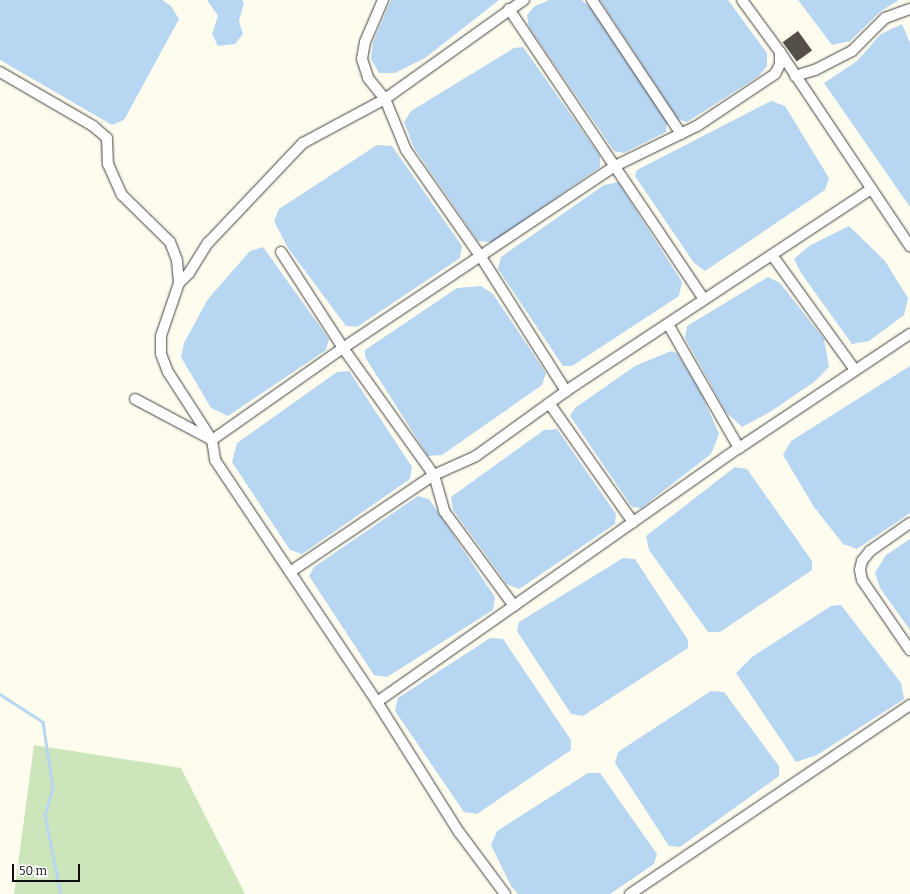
<!DOCTYPE html>
<html>
<head>
<meta charset="utf-8">
<style>
  body { margin:0 }
  #map { position:relative; width:910px; height:894px; overflow:hidden; background:#fefcee; font-family:Bitter,serif }
  div>[style] { position:absolute }
  [style*='--x'] { left:calc(var(--x)*1px); top:calc(var(--y)*1px); width:calc(var(--w)*1px); rotate:calc(var(--a)*1deg) }
  .green>* { inset:0; background:#cde5bb }
  .water>* { inset:0; background:#b7d6f1 }
  .stream>* { height:2.5px; margin:-1.25px; padding:0 1.25px; transform-origin:1.25px; border-radius:1.25px; background:#b7d6f1 }
  .building>* { inset:0; background:#554f4a; transform-origin:0 0 }
  .roads { filter:drop-shadow(0 0 1px #404040) drop-shadow(0 0 1px #404040) }
  .minor>* { height:10px; margin:-5px; padding:0 5px; transform-origin:5px; border-radius:5px; background:#fff }
  span { translate:-50% -50%; white-space:nowrap; text-align:center; line-height:1.15; -webkit-text-stroke:4px #fff; paint-order:stroke }
  .scale { position:absolute; left:12px; top:864px; width:68px; height:18px; box-sizing:border-box; border:2px solid #0d0d0d; border-top:0; padding-left:5px; font-size:12px; line-height:14px; white-space:nowrap; color:#0d0d0d; -webkit-text-stroke:3px #fff; paint-order:stroke }
</style>
</head>
<body>
<div id="map">
  <div class="green">
    <div style="clip-path:polygon(34px 745px,181px 768px,245px 894px,14px 894px)"></div>
  </div>
  <div class="water">
    <div style="clip-path:polygon(0 0,162px 0,171px 6px,179px 19px,124px 120px,112px 125px,0 60px)"></div>
    <div style="clip-path:polygon(207px 0,242px 0,244px 3px,239px 21px,243px 34px,235px 44px,218px 46px,212px 34px,218px 16px)"></div>
    <div style="clip-path:polygon(391px 0,499px 0,425px 58px,395px 73px,379px 73px,371px 59px,373px 42px)"></div>
    <div style="clip-path:polygon(549px 0,582px 0,591px 9px,667px 122px,666px 132px,624px 153px,614px 151px,529px 27px,527px 15px,535px 6px)"></div>
    <div style="clip-path:polygon(600px 0,728px 0,767px 53px,767px 66px,759px 76px,687px 122px,678px 119px)"></div>
    <div style="clip-path:polygon(798px 0,899px 0,881px 11px,850px 41px,832px 45px)"></div>
    <div style="clip-path:polygon(902px 24px,910px 43px,910px 207px,824px 83px,857px 61px,881px 34px)"></div>
    <div style="clip-path:polygon(523px 47px,600px 156px,600px 167px,493px 242px,478px 241px,414px 148px,404px 122px,411px 111px,514px 48px)"></div>
    <div style="clip-path:polygon(771px 101px,785px 106px,829px 178px,825px 190px,705px 271px,694px 263px,635px 176px,637px 170px)"></div>
    <div style="clip-path:polygon(377px 145px,392px 146px,462px 246px,460px 258px,357px 327px,346px 326px,288px 248px,274px 221px,279px 209px)"></div>
    <div style="clip-path:polygon(618px 182px,682px 282px,679px 296px,572px 366px,563px 366px,498px 269px,501px 257px,604px 185px)"></div>
    <div style="clip-path:polygon(849px 226px,885px 261px,908px 298px,904px 315px,869px 341px,852px 344px,801px 273px,794px 259px,809px 246px)"></div>
    <div style="clip-path:polygon(263px 247px,329px 339px,326px 350px,228px 416px,211px 408px,181px 357px,184px 343px,208px 299px,250px 251px)"></div>
    <div style="clip-path:polygon(768px 277px,780px 283px,824px 339px,829px 367px,814px 382px,770px 412px,742px 427px,726px 412px,685px 338px,687px 326px)"></div>
    <div style="clip-path:polygon(481px 286px,493px 294px,546px 373px,542px 385px,442px 455px,428px 456px,365px 357px,365px 350px,457px 288px)"></div>
    <div style="clip-path:polygon(671px 351px,677px 353px,702px 395px,719px 434px,711px 454px,641px 508px,632px 507px,570px 416px,575px 408px,635px 366px)"></div>
    <div style="clip-path:polygon(910px 366px,910px 513px,857px 549px,843px 544px,814px 507px,783px 455px,791px 441px)"></div>
    <div style="clip-path:polygon(349px 371px,412px 467px,410px 479px,302px 554px,290px 550px,232px 462px,237px 443px,337px 372px)"></div>
    <div style="clip-path:polygon(557px 429px,616px 514px,615px 524px,519px 589px,507px 584px,453px 510px,451px 497px,544px 430px)"></div>
    <div style="clip-path:polygon(735px 467px,747px 469px,812px 561px,812px 570px,720px 632px,708px 632px,649px 550px,646px 536px)"></div>
    <div style="clip-path:polygon(418px 496px,429px 499px,495px 597px,493px 610px,387px 677px,374px 675px,309px 576px,314px 567px)"></div>
    <div style="clip-path:polygon(910px 539px,910px 630px,880px 588px,875px 573px,886px 555px)"></div>
    <div style="clip-path:polygon(623px 558px,635px 559px,688px 640px,688px 648px,583px 716px,571px 714px,517px 631px,519px 622px)"></div>
    <div style="clip-path:polygon(841px 605px,901px 683px,904px 699px,817px 755px,796px 762px,736px 673px,752px 657px,831px 606px)"></div>
    <div style="clip-path:polygon(490px 638px,503px 639px,571px 740px,571px 750px,477px 814px,464px 812px,395px 711px,398px 698px)"></div>
    <div style="clip-path:polygon(711px 691px,724px 692px,779px 766px,779px 776px,680px 847px,669px 846px,615px 763px,618px 752px)"></div>
    <div style="clip-path:polygon(588px 773px,600px 773px,657px 854px,654px 864px,610px 894px,518px 894px,511px 886px,491px 845px,497px 831px)"></div>
  </div>
  <div class="stream">
    <div style="--x:0;--y:694;--w:51;--a:33.1"></div>
    <div style="--x:43;--y:722;--w:67;--a:81.4"></div>
    <div style="--x:53;--y:788;--w:29;--a:106"></div>
    <div style="--x:45;--y:816;--w:80;--a:78.4"></div>
  </div>
  <div class="building">
    <div style="left:798px;top:31px;width:24px;height:19px;rotate:54deg"></div>
  </div>
  <div class="roads">
    <div class="minor">
      <div style="--x:383;--y:0;--w:46;--a:113.2"></div>
      <div style="--x:365;--y:42;--w:17;--a:100"></div>
      <div style="--x:362;--y:59;--w:20;--a:72"></div>
      <div style="--x:368;--y:78;--w:27;--a:51"></div>
      <div style="--x:385;--y:99;--w:55;--a:67.6"></div>
      <div style="--x:406;--y:150;--w:131;--a:55"></div>
      <div style="--x:481;--y:257;--w:159;--a:57.6"></div>
      <div style="--x:592;--y:0;--w:161;--a:56.4"></div>
      <div style="--x:509;--y:9;--w:349;--a:56.1"></div>
      <div style="--x:780;--y:52;--w:234;--a:56.2"></div>
      <div style="--x:0;--y:72;--w:108;--a:30.1"></div>
      <div style="--x:93;--y:126;--w:18;--a:41"></div>
      <div style="--x:107;--y:138;--w:26;--a:88"></div>
      <div style="--x:108;--y:164;--w:34;--a:66"></div>
      <div style="--x:122;--y:195;--w:67;--a:44.4"></div>
      <div style="--x:170;--y:242;--w:19;--a:69"></div>
      <div style="--x:177;--y:260;--w:23;--a:85"></div>
      <div style="--x:179;--y:283;--w:56;--a:108.8"></div>
      <div style="--x:161;--y:336;--w:18;--a:90"></div>
      <div style="--x:161;--y:354;--w:19;--a:69"></div>
      <div style="--x:168;--y:372;--w:81;--a:57.1"></div>
      <div style="--x:212;--y:440;--w:160;--a:-35.1"></div>
      <div style="--x:343;--y:348;--w:327;--a:-33.8"></div>
      <div style="--x:615;--y:166;--w:91;--a:-26"></div>
      <div style="--x:697;--y:126;--w:94;--a:-33.7"></div>
      <div style="--x:775;--y:74;--w:11;--a:-63"></div>
      <div style="--x:780;--y:64;--w:12;--a:-90"></div>
      <div style="--x:780;--y:52;--w:64;--a:-126.2"></div>
      <div style="--x:795;--y:76;--w:21;--a:-17"></div>
      <div style="--x:815;--y:70;--w:42;--a:-27.2"></div>
      <div style="--x:852;--y:51;--w:47;--a:-45"></div>
      <div style="--x:885;--y:18;--w:27;--a:-20"></div>
      <div style="--x:281;--y:252;--w:114;--a:57.1"></div>
      <div style="--x:343;--y:348;--w:156;--a:54.4"></div>
      <div style="--x:434;--y:475;--w:37;--a:74"></div>
      <div style="--x:444;--y:511;--w:118;--a:53.6"></div>
      <div style="--x:772;--y:255;--w:142;--a:54.2"></div>
      <div style="--x:179;--y:283;--w:14;--a:-45"></div>
      <div style="--x:189;--y:273;--w:36;--a:-58"></div>
      <div style="--x:208;--y:243;--w:138;--a:-46.5"></div>
      <div style="--x:303;--y:143;--w:93;--a:-28.2"></div>
      <div style="--x:385;--y:99;--w:171;--a:-35.5"></div>
      <div style="--x:668;--y:324;--w:143;--a:60.2"></div>
      <div style="--x:135;--y:399;--w:87;--a:28"></div>
      <div style="--x:212;--y:440;--w:20;--a:81"></div>
      <div style="--x:215;--y:460;--w:291;--a:56.2"></div>
      <div style="--x:377;--y:702;--w:154;--a:57.8"></div>
      <div style="--x:459;--y:832;--w:77;--a:53.4"></div>
      <div style="--x:549;--y:403;--w:146;--a:54.8"></div>
      <div style="--x:910;--y:523;--w:49;--a:145"></div>
      <div style="--x:870;--y:551;--w:13;--a:129"></div>
      <div style="--x:862;--y:561;--w:9;--a:103"></div>
      <div style="--x:860;--y:570;--w:10;--a:79"></div>
      <div style="--x:862;--y:580;--w:85;--a:55.6"></div>
      <div style="--x:290;--y:572;--w:174;--a:-34"></div>
      <div style="--x:434;--y:475;--w:46;--a:-24.3"></div>
      <div style="--x:476;--y:456;--w:111;--a:-35.8"></div>
      <div style="--x:566;--y:391;--w:364;--a:-33.5"></div>
      <div style="--x:377;--y:702;--w:442;--a:-35.1"></div>
      <div style="--x:739;--y:448;--w:206;--a:-33.7"></div>
      <div style="--x:630;--y:894;--w:338;--a:-34"></div>
    </div>
  </div>
  <div class="scale">50 m</div>
</div>
</body>
</html>
